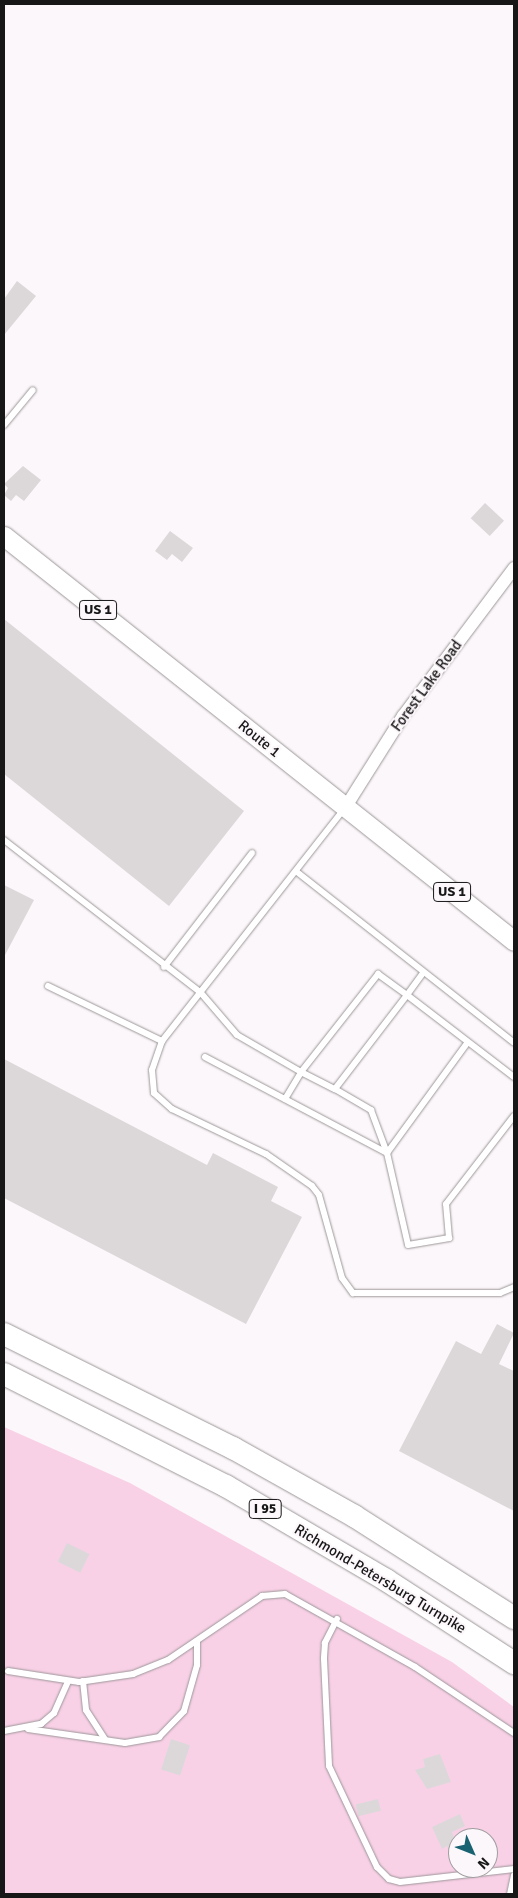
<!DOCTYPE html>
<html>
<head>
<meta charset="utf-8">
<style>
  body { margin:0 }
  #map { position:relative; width:518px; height:1898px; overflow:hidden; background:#fcf7fa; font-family:Signika,sans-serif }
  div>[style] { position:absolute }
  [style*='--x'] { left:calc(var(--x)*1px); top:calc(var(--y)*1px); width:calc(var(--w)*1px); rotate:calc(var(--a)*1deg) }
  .green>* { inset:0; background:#f9d1e7 }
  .building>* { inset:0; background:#dcd8da; transform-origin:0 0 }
  .roads { filter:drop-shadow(0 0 1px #9c9799) drop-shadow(0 0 1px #9c9799) }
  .lane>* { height:6px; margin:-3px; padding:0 3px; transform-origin:3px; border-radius:3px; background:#fff }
  .street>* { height:12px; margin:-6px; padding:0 6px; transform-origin:6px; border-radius:6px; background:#fff }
  .primary>* { height:19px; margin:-9.5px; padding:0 9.5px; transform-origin:9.5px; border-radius:9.5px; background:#fff }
  .highway>* { height:22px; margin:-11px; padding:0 11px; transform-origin:11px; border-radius:11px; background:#fff }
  span { translate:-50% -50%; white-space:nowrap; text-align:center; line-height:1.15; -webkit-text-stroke:4px #fcf7fa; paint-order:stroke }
  .shield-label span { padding:1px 4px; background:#fcf7fa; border:1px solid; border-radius:4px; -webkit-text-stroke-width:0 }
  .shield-label { font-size:14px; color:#181718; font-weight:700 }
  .street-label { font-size:15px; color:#181718 }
  .frame { position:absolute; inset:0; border:5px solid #181718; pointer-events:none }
  .north { position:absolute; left:448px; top:1828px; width:50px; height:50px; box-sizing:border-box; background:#fcf7fa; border:1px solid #a19da0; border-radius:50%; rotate:134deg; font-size:14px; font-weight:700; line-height:20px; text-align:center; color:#181718 }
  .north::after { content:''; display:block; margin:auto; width:18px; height:22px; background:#196271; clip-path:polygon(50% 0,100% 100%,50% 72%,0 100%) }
</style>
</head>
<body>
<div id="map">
  <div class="green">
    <div style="clip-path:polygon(evenodd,4px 1427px,130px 1483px,452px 1662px,514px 1707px,514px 1894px,4px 1894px,4px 1427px,458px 1838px,488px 1838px,488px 1868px,458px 1868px,458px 1838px)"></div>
  </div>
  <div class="building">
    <div style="clip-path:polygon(17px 281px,36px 296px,4px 335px,4px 299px)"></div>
    <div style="clip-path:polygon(23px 466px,41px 480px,24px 501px,16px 495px,11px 501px,4px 495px,8px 488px,4px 484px)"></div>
    <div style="left:485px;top:503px;width:26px;height:21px;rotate:43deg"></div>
    <div style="clip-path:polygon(170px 531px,193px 548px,182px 562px,172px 554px,167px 560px,155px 551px)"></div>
    <div style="clip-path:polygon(4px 619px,244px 811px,169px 906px,4px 774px)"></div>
    <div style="clip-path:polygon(4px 885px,34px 900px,4px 957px)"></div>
    <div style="clip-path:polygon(4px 1059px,207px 1165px,213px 1153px,278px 1187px,271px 1201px,302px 1217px,246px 1324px,4px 1198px)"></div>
    <div style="clip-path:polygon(497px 1324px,514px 1333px,499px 1364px,514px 1371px,514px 1511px,399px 1451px,456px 1341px,481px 1354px)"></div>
    <div style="left:67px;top:1543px;width:25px;height:21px;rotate:26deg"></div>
    <div style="left:171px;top:1739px;width:20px;height:32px;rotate:18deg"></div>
    <div style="clip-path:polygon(440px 1754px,451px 1782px,427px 1789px,415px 1770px,425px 1767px,423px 1759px)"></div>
    <div style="left:378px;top:1799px;width:12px;height:23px;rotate:76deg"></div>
    <div style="clip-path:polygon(460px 1814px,465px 1826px,452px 1832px,458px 1851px,450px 1854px,447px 1846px,442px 1849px,432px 1827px)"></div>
  </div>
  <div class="roads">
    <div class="lane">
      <div style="--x:4;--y:425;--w:45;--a:-50.4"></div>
      <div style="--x:344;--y:809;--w:295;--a:128.1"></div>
      <div style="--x:162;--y:1041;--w:31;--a:109"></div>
      <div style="--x:152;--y:1070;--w:23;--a:85"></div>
      <div style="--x:154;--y:1093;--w:24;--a:42"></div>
      <div style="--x:172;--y:1109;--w:104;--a:25.6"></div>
      <div style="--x:266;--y:1154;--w:56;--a:34.8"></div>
      <div style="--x:312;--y:1186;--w:11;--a:52"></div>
      <div style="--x:319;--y:1195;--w:86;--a:74.5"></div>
      <div style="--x:342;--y:1278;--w:19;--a:54"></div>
      <div style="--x:353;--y:1293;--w:147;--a:0"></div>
      <div style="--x:500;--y:1293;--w:15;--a:-23"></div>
      <div style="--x:4;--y:840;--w:249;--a:37.8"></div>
      <div style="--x:201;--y:993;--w:55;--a:49.4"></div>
      <div style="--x:237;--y:1035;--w:74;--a:30"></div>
      <div style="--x:301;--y:1072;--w:125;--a:-51.8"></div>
      <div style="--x:378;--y:974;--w:36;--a:36"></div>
      <div style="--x:407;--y:995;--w:118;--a:127.5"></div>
      <div style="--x:335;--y:1089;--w:42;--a:30.3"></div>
      <div style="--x:371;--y:1110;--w:46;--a:69.6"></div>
      <div style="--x:297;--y:872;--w:276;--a:38.2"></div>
      <div style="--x:164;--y:967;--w:144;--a:-52.3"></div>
      <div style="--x:423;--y:973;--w:27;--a:126"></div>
      <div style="--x:407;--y:995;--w:135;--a:37.5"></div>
      <div style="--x:48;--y:986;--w:127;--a:25.8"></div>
      <div style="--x:205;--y:1057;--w:206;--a:27.8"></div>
      <div style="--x:387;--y:1153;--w:94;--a:77.1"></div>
      <div style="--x:408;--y:1245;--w:42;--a:-9.7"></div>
      <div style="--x:449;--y:1238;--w:34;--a:-95"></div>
      <div style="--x:446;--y:1204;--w:111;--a:-52.3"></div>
      <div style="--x:285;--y:1099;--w:31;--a:-59"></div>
      <div style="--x:301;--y:1072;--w:38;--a:27"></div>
      <div style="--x:387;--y:1153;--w:137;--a:-53.9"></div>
      <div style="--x:337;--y:1619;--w:27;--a:117"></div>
      <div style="--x:325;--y:1643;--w:16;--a:94"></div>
      <div style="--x:324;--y:1659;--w:107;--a:87.3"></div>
      <div style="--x:329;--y:1766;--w:112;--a:64.6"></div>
      <div style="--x:377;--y:1867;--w:17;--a:45"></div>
      <div style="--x:389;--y:1879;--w:11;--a:15"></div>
      <div style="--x:400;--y:1882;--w:115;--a:-6.5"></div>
      <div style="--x:8;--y:1671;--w:72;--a:8.8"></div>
      <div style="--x:79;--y:1682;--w:55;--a:-8.4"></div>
      <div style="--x:133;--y:1674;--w:38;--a:-22"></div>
      <div style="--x:168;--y:1660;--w:114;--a:-34.2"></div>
      <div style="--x:262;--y:1596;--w:23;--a:-5"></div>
      <div style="--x:285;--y:1594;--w:149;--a:29.3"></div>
      <div style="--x:415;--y:1667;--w:119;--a:33.7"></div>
      <div style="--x:83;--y:1681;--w:29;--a:84"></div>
      <div style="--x:86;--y:1710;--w:35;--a:57"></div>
      <div style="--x:28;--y:1729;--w:98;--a:8.2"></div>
      <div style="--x:125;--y:1743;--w:35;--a:-10"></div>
      <div style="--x:159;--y:1737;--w:36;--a:-46"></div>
      <div style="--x:184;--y:1711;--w:48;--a:-74.2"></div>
      <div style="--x:197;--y:1665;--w:24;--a:-90"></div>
      <div style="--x:4;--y:1731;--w:38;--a:-11"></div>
      <div style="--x:41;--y:1724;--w:17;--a:-40"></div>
      <div style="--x:54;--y:1713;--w:35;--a:-66"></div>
      <div style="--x:510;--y:1894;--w:19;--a:-78"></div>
    </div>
    <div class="street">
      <div style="--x:345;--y:808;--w:109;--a:-57.8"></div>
      <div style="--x:403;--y:716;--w:185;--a:-53.1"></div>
    </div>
    <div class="primary">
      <div style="--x:4;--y:536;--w:651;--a:38.45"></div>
    </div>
    <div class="highway">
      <div style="--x:4;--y:1334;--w:256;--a:26.5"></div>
      <div style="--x:233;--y:1448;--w:139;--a:29.3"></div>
      <div style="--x:354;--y:1516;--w:190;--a:32.5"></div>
      <div style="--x:4;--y:1374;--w:249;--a:26.8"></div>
      <div style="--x:226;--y:1486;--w:186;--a:30.4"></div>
      <div style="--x:386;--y:1580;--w:153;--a:33"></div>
    </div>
  </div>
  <div class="shield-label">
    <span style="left:98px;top:610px">US 1</span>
    <span style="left:452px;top:892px">US 1</span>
    <span style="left:265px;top:1509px">I 95</span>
  </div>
  <div class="street-label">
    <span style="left:427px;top:686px;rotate:-54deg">Forest Lake Road</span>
    <span style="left:259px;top:739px;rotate:39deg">Route 1</span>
    <span style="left:380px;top:1579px;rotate:31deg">Richmond-Petersburg Turnpike</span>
  </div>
  <div class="frame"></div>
  <div class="north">N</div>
</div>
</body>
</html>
